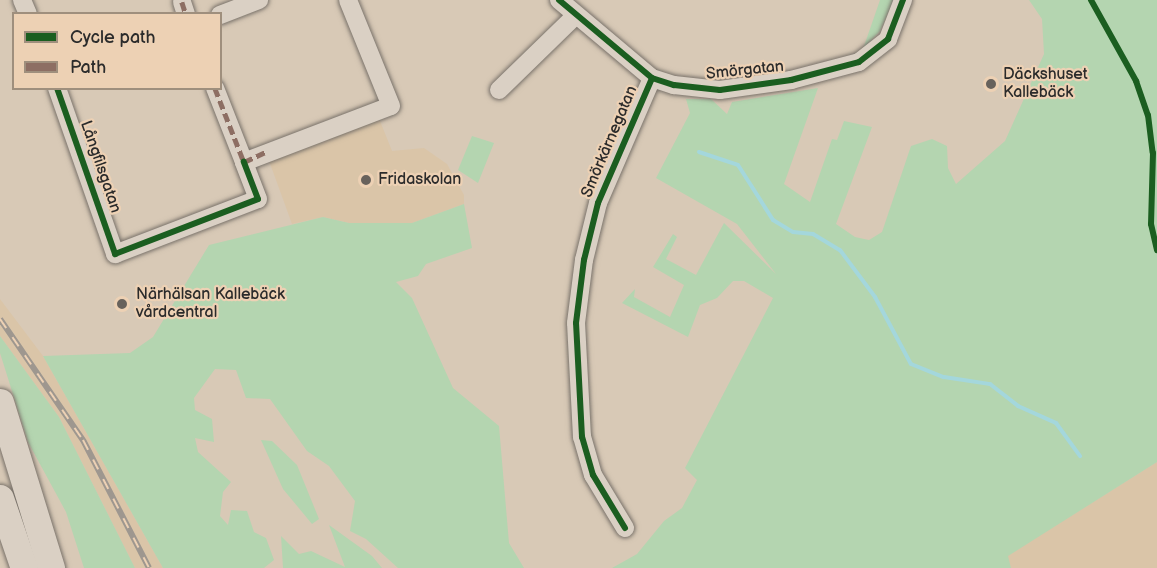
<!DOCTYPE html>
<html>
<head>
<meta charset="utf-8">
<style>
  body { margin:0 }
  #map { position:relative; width:1157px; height:568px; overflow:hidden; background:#d8c9b6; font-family:"Balsamiq Sans",sans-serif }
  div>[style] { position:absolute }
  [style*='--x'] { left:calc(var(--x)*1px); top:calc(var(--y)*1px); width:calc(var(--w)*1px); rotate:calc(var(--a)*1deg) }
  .built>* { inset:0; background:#dac5a8 }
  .green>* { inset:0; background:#b4d5b0 }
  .stream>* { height:4px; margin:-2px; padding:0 2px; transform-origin:2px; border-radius:2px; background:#a4d7dc }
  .roads { filter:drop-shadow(0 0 2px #79726a) drop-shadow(0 0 2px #79726a) }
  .minor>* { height:18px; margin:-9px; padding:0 9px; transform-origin:9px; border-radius:9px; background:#dad0c4 }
  .highway>* { height:27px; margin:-13.5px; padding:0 13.5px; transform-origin:13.5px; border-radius:13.5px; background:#dad0c4 }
  .rail>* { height:6px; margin-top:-3px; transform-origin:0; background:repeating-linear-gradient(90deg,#edd1b4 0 11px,#9e978f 0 22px); box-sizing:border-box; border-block:2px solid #9e978f }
  .quiet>* { height:4.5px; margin-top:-2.25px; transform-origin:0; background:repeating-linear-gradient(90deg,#8d6e63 0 9px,transparent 0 13.5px) }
  .cycleway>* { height:6px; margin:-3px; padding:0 3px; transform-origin:3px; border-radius:3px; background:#1b5e20 }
  .dots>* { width:16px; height:16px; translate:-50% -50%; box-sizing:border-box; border:3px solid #edd1b4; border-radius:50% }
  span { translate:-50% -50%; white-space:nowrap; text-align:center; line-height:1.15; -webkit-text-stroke:4.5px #edd1b4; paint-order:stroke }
  .street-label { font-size:16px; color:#2b2b2b }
  .poi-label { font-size:16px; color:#2b2b2b }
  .left { translate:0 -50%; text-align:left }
  .legend { position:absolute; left:12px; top:12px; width:210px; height:78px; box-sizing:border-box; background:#edd1b4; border:2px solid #9f8f7d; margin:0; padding:8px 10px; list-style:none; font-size:18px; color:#2b2b2b }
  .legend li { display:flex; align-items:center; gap:12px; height:30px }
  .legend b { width:30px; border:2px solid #9f8f7d }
</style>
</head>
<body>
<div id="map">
  <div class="built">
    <div style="clip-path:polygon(378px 116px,392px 151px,424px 148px,447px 164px,464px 195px,464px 204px,412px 223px,349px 223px,323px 217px,292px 224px,268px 158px)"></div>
    <div style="clip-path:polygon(0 299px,43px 356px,163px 568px,135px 568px,59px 417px,0 336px)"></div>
    <div style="clip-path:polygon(1157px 462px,1157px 568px,1011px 568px,1007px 556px)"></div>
  </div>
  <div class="green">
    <div style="clip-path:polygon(880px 0,894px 0,880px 31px,863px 49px)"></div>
    <div style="clip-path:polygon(1029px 0,1157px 0,1157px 462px,1008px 556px,1011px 568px,612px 568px,637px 554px,664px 521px,682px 508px,697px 480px,685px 468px,773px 298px,744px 281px,733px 281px,717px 298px,700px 305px,688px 337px,622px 303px,635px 289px,634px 297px,670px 317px,684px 285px,653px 267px,673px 234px,677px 237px,666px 259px,696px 275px,724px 223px,776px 274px,737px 224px,656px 178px,690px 113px,686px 99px,711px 99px,727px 114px,732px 102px,818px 88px,784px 184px,810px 202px,832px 139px,837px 140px,844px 121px,872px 127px,836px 224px,855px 237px,869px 240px,882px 232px,911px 146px,932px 139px,947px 146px,948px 168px,956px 184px,1005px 141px,1044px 54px,1042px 19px)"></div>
    <div style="clip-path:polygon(472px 136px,494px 143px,478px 183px,458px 170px)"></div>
    <div style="clip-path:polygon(464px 204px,472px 248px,426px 264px,418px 276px,396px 282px,412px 298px,453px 388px,499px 426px,509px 543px,524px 568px,398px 568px,366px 539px,350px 531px,355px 501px,329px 466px,307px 451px,270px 399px,246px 398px,236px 370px,215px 369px,194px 398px,195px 410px,212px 419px,214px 442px,195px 438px,198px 452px,231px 482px,223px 492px,220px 516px,228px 525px,231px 510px,247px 511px,254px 532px,266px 538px,274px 560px,264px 568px,163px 568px,43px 356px,130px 353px,153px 337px,209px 245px,323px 217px,349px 223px,412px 223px)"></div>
    <div style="clip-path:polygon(0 336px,59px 417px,135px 568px,84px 568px,66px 512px,28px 442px,0 353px)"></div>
    <div style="clip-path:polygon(261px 440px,272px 441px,297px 465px,319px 519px,312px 524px,283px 489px)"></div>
    <div style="clip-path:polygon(329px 525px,372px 556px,382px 568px,283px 568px,281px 536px,299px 554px,311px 551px,345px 567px)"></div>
  </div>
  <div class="stream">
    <div style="--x:699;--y:152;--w:41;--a:18.4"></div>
    <div style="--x:738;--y:165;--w:65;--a:57.5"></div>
    <div style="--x:773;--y:220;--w:23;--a:31"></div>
    <div style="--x:793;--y:232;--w:20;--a:6"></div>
    <div style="--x:813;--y:234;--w:31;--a:31"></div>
    <div style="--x:840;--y:250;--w:59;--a:53.3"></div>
    <div style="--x:875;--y:297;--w:76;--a:61.8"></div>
    <div style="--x:911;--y:364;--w:35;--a:22"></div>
    <div style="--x:944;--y:377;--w:47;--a:8.7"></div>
    <div style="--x:990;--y:384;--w:36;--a:38"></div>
    <div style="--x:1018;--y:406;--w:42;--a:24.1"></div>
    <div style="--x:1056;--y:423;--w:41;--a:54"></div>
  </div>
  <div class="roads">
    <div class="minor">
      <div style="--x:22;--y:0;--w:15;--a:67"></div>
      <div style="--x:559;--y:0;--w:121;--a:40"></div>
      <div style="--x:652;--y:78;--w:23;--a:18"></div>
      <div style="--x:674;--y:85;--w:46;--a:6.2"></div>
      <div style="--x:720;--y:90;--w:72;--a:-8"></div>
      <div style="--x:791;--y:80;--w:70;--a:-14.8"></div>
      <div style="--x:859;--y:62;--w:37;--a:-38"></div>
      <div style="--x:888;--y:39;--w:42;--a:-69"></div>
      <div style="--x:182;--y:2;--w:13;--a:72"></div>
      <div style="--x:220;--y:15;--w:42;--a:-21"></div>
      <div style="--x:57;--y:88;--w:176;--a:70.7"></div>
      <div style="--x:115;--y:254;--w:153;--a:-21"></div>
      <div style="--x:258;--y:199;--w:40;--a:-111"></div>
      <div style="--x:215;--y:88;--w:79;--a:68.6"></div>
      <div style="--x:244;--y:162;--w:157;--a:-20.9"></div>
      <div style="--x:391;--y:106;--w:114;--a:-112.1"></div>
      <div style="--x:499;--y:90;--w:107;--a:-44.2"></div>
      <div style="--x:625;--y:528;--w:62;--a:-121.1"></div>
      <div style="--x:593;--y:475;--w:40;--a:-106"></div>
      <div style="--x:582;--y:437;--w:114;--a:-93"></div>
      <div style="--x:576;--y:323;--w:64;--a:-82.8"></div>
      <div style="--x:584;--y:260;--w:59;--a:-76.2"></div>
      <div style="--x:598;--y:203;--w:136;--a:-66.6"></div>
    </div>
    <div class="highway">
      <div style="--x:0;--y:402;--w:174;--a:72.9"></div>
      <div style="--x:0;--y:498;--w:74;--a:71.1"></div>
    </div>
  </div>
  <div class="rail">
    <div style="--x:0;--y:319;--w:147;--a:55.6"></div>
    <div style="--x:83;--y:440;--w:144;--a:62.7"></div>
  </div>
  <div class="quiet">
    <div style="--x:182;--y:2;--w:13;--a:72"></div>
    <div style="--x:215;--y:88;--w:79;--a:68.6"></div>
    <div style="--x:244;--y:162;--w:23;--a:-25"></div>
  </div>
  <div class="cycleway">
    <div style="--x:559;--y:0;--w:121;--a:40"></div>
    <div style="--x:652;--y:78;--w:23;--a:18"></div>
    <div style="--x:674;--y:85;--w:46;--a:6.2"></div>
    <div style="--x:720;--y:90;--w:72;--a:-8"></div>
    <div style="--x:791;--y:80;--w:70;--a:-14.8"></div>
    <div style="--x:859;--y:62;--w:37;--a:-38"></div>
    <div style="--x:888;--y:39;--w:42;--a:-69"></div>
    <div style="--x:1091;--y:0;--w:93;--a:60.9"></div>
    <div style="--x:1136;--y:81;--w:36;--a:71"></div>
    <div style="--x:1148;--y:115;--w:38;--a:83"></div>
    <div style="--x:1153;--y:153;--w:71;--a:91.6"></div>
    <div style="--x:1151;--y:224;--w:27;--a:77"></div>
    <div style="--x:57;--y:88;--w:176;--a:70.7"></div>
    <div style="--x:115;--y:254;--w:153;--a:-21"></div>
    <div style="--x:258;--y:199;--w:40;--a:-111"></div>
    <div style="--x:625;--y:528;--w:62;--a:-121.1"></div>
    <div style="--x:593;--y:475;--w:40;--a:-106"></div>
    <div style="--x:582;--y:437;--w:114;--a:-93"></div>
    <div style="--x:576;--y:323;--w:64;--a:-82.8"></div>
    <div style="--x:584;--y:260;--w:59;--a:-76.2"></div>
    <div style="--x:598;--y:203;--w:136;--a:-66.6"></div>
  </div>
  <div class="dots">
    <div style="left:991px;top:84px;background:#68625c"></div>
    <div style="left:366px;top:180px;background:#68625c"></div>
    <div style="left:122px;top:304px;background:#68625c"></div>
  </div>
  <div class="street-label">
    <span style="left:745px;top:71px;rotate:-6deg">Smörgatan</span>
    <span style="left:610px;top:142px;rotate:-67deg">Smörkärnegatan</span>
    <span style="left:100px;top:167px;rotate:71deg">Långfilsgatan</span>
  </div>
  <div class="poi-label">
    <span class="left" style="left:1003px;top:84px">Däckshuset<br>Kallebäck</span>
    <span class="left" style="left:378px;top:180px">Fridaskolan</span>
    <span class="left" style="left:136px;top:304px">Närhälsan Kallebäck<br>vårdcentral</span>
  </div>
  <ul class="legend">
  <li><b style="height:8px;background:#1b5e20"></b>Cycle path</li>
  <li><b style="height:8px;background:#8d6e63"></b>Path</li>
  </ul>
</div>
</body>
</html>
